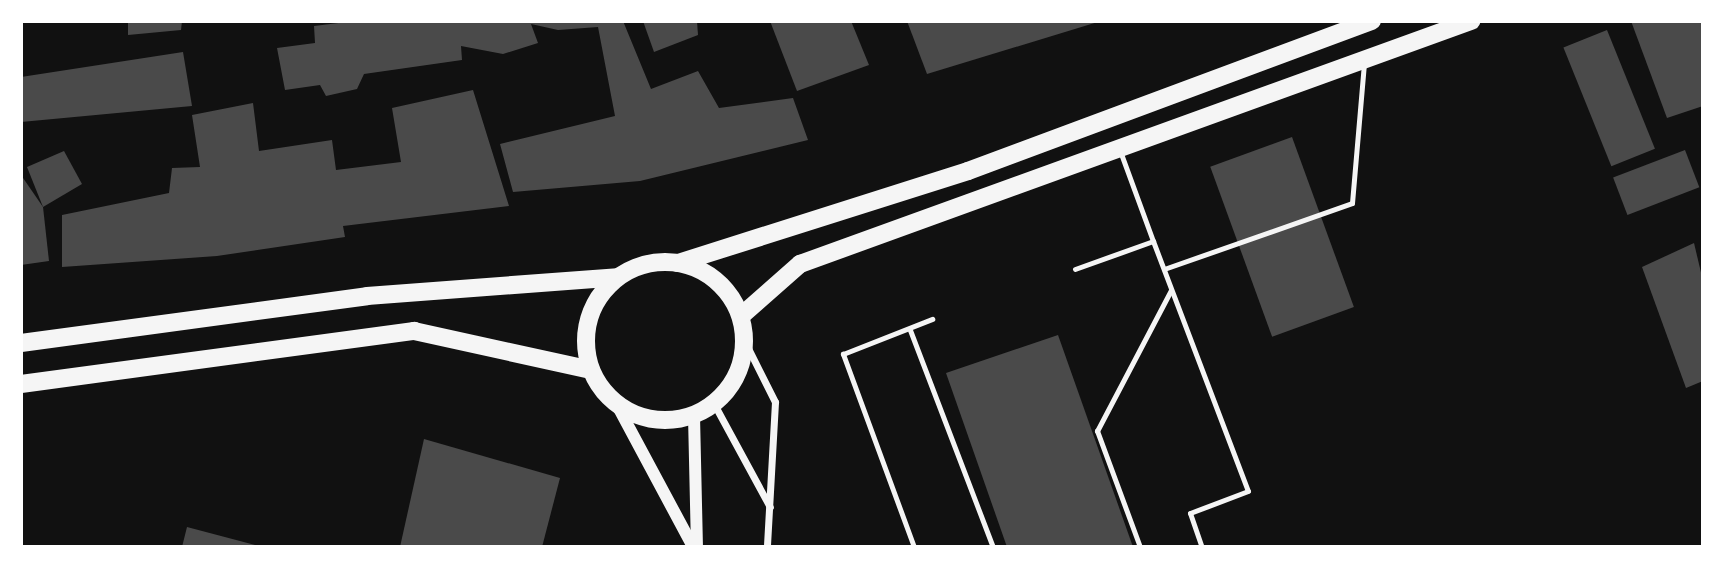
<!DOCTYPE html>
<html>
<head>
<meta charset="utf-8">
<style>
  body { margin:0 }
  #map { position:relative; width:1724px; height:568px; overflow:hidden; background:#111; font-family:"DM Sans",sans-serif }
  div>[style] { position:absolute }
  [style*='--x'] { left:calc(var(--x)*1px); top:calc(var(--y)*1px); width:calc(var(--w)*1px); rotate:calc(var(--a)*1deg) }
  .building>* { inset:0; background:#4a4a4a; transform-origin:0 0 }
  .service>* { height:5px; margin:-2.5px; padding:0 2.5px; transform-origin:2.5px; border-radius:2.5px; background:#f5f5f5 }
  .minor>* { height:7px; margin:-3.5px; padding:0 3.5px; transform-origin:3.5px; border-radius:3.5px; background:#f5f5f5 }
  .tertiary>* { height:12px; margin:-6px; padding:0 6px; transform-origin:6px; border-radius:6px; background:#f5f5f5 }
  .primary>* { height:18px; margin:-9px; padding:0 9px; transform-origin:9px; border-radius:9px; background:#f5f5f5 }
  .primary>.ring { margin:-9px; padding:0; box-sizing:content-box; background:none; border:18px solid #f5f5f5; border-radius:50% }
  span { translate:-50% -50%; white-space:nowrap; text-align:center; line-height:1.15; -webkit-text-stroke:6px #fff; paint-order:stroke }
  .frame { position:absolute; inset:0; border:23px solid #fff; pointer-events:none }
</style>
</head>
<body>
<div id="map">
  <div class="building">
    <div style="clip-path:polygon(128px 21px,182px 21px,181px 30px,128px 35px)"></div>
    <div style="clip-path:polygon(355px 21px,623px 21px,651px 89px,698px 71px,719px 108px,793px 98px,808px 140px,640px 181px,513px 192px,500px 144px,615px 116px,598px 27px,558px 30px,531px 24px,538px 43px,503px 54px,461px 46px,462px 60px,364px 74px,357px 89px,326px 96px,320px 85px,285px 90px,277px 48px,315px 43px,314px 26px)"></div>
    <div style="clip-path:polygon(643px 21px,697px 21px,698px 35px,654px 52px)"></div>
    <div style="clip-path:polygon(770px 21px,851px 21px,869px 65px,797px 91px)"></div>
    <div style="clip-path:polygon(907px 21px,1101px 21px,927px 74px)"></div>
    <div style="clip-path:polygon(1631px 21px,1703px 21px,1703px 106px,1667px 118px)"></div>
    <div style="left:1607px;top:30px;width:128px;height:47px;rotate:68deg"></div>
    <div style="clip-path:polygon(183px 52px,192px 106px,21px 122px,21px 77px)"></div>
    <div style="clip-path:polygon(473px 90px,509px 206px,343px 226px,345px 237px,217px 256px,62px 267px,62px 215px,169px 193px,172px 168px,200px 167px,192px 115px,253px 103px,259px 151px,332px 140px,336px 170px,401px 162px,392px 108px)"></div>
    <div style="left:1292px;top:137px;width:181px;height:87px;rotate:70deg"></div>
    <div style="left:1685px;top:150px;width:40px;height:77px;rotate:69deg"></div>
    <div style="clip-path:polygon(64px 151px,82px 184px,43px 207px,27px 167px)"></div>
    <div style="clip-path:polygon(21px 175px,43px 207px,49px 261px,21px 265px)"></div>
    <div style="clip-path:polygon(1694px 243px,1703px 281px,1703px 381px,1686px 388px,1642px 267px)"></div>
    <div style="clip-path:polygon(1058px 335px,1133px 547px,1007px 547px,946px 373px)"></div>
    <div style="clip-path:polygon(424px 439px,560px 478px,542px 547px,400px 547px)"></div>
    <div style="clip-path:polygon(187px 527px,259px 546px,259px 547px,182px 547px)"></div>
  </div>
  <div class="service">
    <div style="--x:1153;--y:241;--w:267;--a:69.2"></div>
    <div style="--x:1248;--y:491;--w:62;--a:159.2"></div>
    <div style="--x:1190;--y:513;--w:36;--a:71"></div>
    <div style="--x:1075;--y:269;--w:83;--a:-19.7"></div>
    <div style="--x:1153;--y:241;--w:96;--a:-110.1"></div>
    <div style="--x:1164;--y:269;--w:199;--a:-19.3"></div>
    <div style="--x:1352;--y:203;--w:141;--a:-85.1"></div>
    <div style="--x:910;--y:330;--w:232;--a:69.1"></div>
    <div style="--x:914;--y:547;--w:206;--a:-110.2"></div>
    <div style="--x:843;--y:354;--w:96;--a:-21.5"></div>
    <div style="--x:1140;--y:547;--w:124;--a:-110.3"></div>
    <div style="--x:1097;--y:431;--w:159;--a:-62.3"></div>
  </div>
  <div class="minor">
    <div style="--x:745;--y:342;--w:67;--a:63.4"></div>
    <div style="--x:775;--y:402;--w:145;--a:93.2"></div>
    <div style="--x:714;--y:404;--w:117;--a:61.5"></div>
  </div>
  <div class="tertiary">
    <div style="--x:617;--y:405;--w:161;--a:61.8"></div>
    <div style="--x:694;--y:416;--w:131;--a:88.7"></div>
  </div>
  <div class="primary">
    <div class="ring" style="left:586px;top:262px;width:140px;height:140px"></div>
    <div style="--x:678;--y:263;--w:304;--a:-17.6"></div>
    <div style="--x:968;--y:171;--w:431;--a:-20.4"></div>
    <div style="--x:741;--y:316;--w:79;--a:-41.4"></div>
    <div style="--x:800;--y:264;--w:714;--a:-19.91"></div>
    <div style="--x:21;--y:343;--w:349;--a:-7.7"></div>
    <div style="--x:367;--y:296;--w:251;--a:-4.3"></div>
    <div style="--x:21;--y:384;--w:397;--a:-7.7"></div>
    <div style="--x:414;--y:331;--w:181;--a:12.4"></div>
  </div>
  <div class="frame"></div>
</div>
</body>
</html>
